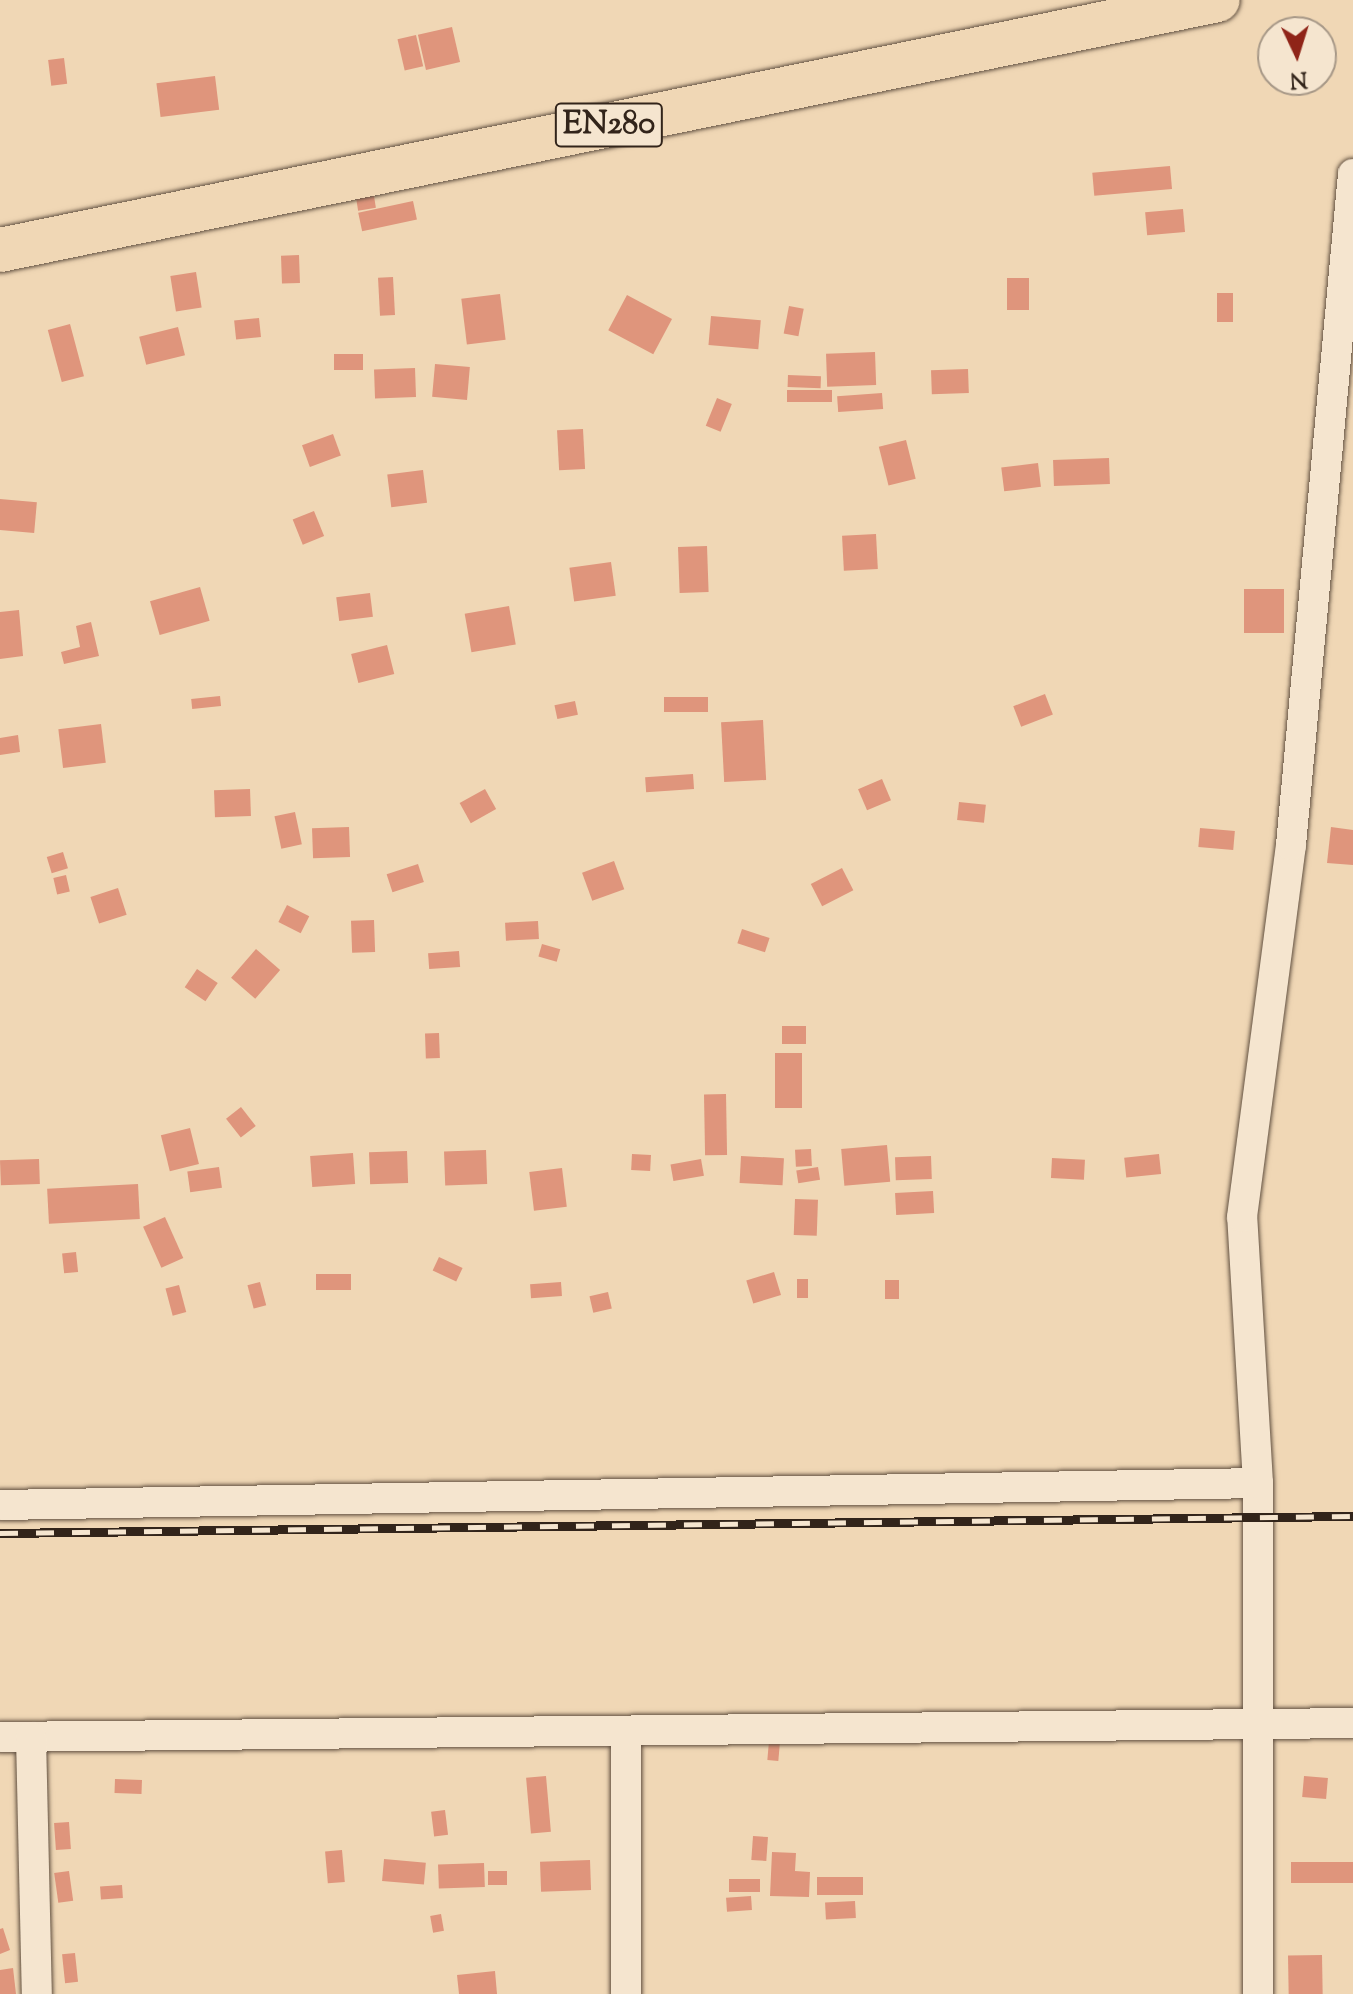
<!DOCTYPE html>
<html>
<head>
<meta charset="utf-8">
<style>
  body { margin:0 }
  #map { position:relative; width:1353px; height:1994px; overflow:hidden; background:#f0d7b5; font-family:"Sorts Mill Goudy",serif }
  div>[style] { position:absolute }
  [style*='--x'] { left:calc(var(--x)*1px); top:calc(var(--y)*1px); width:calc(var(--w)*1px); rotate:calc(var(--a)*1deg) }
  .building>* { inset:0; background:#df957c; transform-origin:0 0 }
  .roads { filter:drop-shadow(0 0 2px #625141) drop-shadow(0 0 2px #625141) }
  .minor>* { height:30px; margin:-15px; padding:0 15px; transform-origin:15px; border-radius:15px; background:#f5e5cf }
  .primary>* { height:44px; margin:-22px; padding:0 22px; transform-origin:22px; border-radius:22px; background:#f0d7b5 }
  .rail>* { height:9px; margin-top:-4.5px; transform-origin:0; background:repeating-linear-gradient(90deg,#f5e5cf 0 18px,#32241a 0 36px); box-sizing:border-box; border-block:2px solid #32241a }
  span { translate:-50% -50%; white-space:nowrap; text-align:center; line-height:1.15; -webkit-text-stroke:8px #f5e5cf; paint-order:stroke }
  .shield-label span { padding:2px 6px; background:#f5e5cf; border:2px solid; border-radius:6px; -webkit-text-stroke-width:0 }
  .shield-label { font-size:32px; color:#32241a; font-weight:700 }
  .north { position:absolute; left:1257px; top:16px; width:80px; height:80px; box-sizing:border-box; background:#f5e5cf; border:2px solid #a79887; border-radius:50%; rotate:176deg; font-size:22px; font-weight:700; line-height:32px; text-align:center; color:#32241a }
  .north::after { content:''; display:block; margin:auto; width:28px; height:36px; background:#8f2418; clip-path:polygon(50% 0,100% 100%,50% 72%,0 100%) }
</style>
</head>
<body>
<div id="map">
  <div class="building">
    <div style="left:452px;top:27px;width:36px;height:35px;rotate:77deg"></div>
    <div style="left:416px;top:35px;width:32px;height:19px;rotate:77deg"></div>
    <div style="left:64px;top:58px;width:26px;height:16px;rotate:83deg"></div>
    <div style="left:215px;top:76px;width:34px;height:59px;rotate:83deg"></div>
    <div style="left:1170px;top:166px;width:23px;height:78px;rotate:85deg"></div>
    <div style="left:374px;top:196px;width:12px;height:18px;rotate:81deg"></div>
    <div style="left:413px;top:201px;width:19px;height:56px;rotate:78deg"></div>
    <div style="left:1183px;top:209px;width:23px;height:38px;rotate:85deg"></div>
    <div style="left:299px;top:255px;width:28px;height:18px;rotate:88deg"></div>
    <div style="left:196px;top:272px;width:36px;height:26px;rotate:81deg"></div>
    <div style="left:393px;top:277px;width:38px;height:15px;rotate:87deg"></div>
    <div style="left:1007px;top:278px;width:22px;height:32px"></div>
    <div style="left:1217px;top:293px;width:16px;height:29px"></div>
    <div style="left:500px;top:294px;width:46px;height:39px;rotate:83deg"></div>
    <div style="left:627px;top:295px;width:51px;height:40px;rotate:28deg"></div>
    <div style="left:789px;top:306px;width:15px;height:28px;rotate:11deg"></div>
    <div style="left:711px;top:316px;width:50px;height:29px;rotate:5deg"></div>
    <div style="left:259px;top:318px;width:19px;height:25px;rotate:84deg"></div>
    <div style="left:70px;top:324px;width:54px;height:23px;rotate:75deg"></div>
    <div style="left:178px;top:327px;width:29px;height:40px;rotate:76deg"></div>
    <div style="left:875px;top:352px;width:33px;height:49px;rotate:88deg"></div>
    <div style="left:363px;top:354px;width:16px;height:29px;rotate:90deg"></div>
    <div style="left:435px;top:364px;width:35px;height:33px;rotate:5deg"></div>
    <div style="left:415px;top:368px;width:29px;height:41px;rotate:88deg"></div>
    <div style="left:968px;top:369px;width:24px;height:37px;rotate:88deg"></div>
    <div style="left:788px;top:375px;width:33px;height:12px;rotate:2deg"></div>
    <div style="left:787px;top:390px;width:45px;height:12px"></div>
    <div style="left:882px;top:393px;width:16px;height:45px;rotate:86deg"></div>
    <div style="left:717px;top:398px;width:16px;height:30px;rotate:22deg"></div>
    <div style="left:583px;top:429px;width:40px;height:26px;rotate:87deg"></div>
    <div style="left:333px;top:434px;width:23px;height:33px;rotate:70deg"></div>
    <div style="left:906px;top:440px;width:40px;height:28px;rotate:76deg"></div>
    <div style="left:1109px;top:458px;width:26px;height:56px;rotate:88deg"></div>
    <div style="left:1038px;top:463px;width:24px;height:37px;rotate:83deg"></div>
    <div style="left:423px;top:470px;width:33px;height:36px;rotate:83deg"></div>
    <div style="left:0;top:499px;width:37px;height:31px;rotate:5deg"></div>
    <div style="left:314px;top:511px;width:27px;height:23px;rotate:68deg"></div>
    <div style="left:876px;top:534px;width:35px;height:34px;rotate:87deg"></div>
    <div style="left:707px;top:546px;width:46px;height:29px;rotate:88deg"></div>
    <div style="left:611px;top:562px;width:34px;height:42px;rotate:82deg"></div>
    <div style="left:200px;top:587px;width:35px;height:52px;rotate:74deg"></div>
    <div style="left:1244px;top:589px;width:40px;height:44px"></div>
    <div style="left:370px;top:593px;width:24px;height:34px;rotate:83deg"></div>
    <div style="left:509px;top:606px;width:39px;height:45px;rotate:80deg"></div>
    <div style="clip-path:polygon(19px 610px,23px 656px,0 659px,0 612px)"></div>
    <div style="clip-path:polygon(91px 622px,99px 656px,64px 664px,61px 652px,80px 647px,76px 626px)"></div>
    <div style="left:387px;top:645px;width:30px;height:37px;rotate:76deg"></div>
    <div style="left:1045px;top:694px;width:22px;height:34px;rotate:69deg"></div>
    <div style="left:220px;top:696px;width:10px;height:29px;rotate:84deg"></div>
    <div style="left:708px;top:697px;width:15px;height:44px;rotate:90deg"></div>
    <div style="left:575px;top:701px;width:14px;height:21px;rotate:78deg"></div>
    <div style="left:763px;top:720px;width:60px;height:42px;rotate:87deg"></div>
    <div style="left:101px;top:724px;width:39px;height:43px;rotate:83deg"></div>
    <div style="clip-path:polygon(18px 735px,20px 752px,0 755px,0 738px)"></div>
    <div style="left:693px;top:774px;width:15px;height:48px;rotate:86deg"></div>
    <div style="left:882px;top:779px;width:23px;height:26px;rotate:67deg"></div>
    <div style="left:250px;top:789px;width:27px;height:36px;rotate:88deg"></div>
    <div style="left:485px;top:789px;width:23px;height:29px;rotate:61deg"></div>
    <div style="left:959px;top:802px;width:27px;height:18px;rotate:6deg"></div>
    <div style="left:295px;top:812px;width:33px;height:21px;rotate:78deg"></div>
    <div style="left:349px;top:827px;width:30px;height:37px;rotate:88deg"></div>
    <div style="clip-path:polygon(1331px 827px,1353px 830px,1353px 865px,1327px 863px)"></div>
    <div style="left:1200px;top:828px;width:35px;height:19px;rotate:5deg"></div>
    <div style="left:63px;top:852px;width:17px;height:17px;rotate:73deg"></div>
    <div style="left:614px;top:861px;width:30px;height:34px;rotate:70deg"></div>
    <div style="left:418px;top:864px;width:19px;height:33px;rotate:72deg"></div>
    <div style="left:842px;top:868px;width:25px;height:35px;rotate:63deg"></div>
    <div style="left:66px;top:875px;width:17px;height:13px;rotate:77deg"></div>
    <div style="left:118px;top:888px;width:28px;height:29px;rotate:72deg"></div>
    <div style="left:287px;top:905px;width:25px;height:19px;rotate:27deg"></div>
    <div style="left:374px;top:920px;width:32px;height:23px;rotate:88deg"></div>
    <div style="left:538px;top:921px;width:18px;height:33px;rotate:87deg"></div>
    <div style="left:742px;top:929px;width:29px;height:15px;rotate:18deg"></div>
    <div style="left:542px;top:944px;width:19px;height:13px;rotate:16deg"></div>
    <div style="left:256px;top:949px;width:32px;height:38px;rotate:41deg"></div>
    <div style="left:459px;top:951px;width:16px;height:31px;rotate:86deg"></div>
    <div style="left:197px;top:969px;width:25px;height:22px;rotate:34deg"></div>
    <div style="left:806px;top:1026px;width:18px;height:24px;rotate:90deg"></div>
    <div style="left:439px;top:1033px;width:25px;height:14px;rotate:88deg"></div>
    <div style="left:775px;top:1053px;width:27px;height:55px"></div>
    <div style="left:726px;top:1094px;width:61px;height:22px;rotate:89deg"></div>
    <div style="left:241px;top:1107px;width:24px;height:19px;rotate:52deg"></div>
    <div style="left:190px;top:1128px;width:37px;height:30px;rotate:76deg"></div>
    <div style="left:887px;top:1145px;width:37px;height:46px;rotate:85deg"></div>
    <div style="left:811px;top:1149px;width:17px;height:16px;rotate:87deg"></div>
    <div style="left:486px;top:1150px;width:34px;height:42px;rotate:88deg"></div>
    <div style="left:407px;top:1151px;width:32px;height:38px;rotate:88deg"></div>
    <div style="left:353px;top:1153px;width:31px;height:43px;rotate:86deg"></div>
    <div style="left:632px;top:1154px;width:19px;height:16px;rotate:3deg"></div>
    <div style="left:1159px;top:1154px;width:20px;height:35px;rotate:84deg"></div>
    <div style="left:741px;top:1156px;width:43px;height:27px;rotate:3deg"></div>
    <div style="left:931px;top:1156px;width:23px;height:36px;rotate:88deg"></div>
    <div style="left:1052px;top:1158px;width:33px;height:20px;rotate:3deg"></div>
    <div style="left:39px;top:1159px;width:25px;height:39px;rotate:88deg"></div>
    <div style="left:701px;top:1159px;width:17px;height:31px;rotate:80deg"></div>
    <div style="left:219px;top:1167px;width:21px;height:32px;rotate:82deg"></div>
    <div style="left:818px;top:1167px;width:13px;height:22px;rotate:81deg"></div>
    <div style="left:562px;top:1168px;width:39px;height:33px;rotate:83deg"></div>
    <div style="left:138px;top:1184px;width:35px;height:91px;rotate:87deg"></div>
    <div style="left:933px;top:1191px;width:22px;height:38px;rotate:87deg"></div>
    <div style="left:795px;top:1199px;width:23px;height:36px;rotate:2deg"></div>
    <div style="left:165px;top:1217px;width:45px;height:24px;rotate:66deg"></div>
    <div style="left:76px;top:1252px;width:20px;height:14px;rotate:84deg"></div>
    <div style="left:439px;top:1257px;width:26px;height:15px;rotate:25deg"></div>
    <div style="left:774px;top:1272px;width:24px;height:29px;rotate:73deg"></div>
    <div style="left:351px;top:1274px;width:16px;height:35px;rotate:90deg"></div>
    <div style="left:797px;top:1279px;width:11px;height:19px"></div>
    <div style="left:885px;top:1280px;width:14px;height:19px"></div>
    <div style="left:260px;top:1282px;width:24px;height:13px;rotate:75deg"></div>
    <div style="left:561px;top:1282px;width:14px;height:31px;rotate:86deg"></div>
    <div style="left:179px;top:1285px;width:28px;height:14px;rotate:75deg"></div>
    <div style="left:608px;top:1292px;width:17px;height:19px;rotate:77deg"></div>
    <div style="left:769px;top:1741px;width:11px;height:19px;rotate:5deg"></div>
    <div style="left:546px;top:1776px;width:56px;height:20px;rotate:85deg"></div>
    <div style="left:1304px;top:1776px;width:24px;height:21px;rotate:5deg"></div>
    <div style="left:115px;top:1779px;width:27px;height:14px;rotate:2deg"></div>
    <div style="left:445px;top:1810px;width:25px;height:14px;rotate:83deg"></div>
    <div style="left:69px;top:1822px;width:27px;height:15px;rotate:86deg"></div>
    <div style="left:753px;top:1836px;width:15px;height:24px;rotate:4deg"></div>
    <div style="left:342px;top:1850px;width:32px;height:17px;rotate:85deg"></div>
    <div style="clip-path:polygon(772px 1852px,796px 1853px,795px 1871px,810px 1872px,809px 1897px,770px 1896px)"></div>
    <div style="left:384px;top:1859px;width:42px;height:22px;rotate:5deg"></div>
    <div style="left:590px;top:1860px;width:30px;height:50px;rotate:88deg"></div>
    <div style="left:1353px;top:1862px;width:21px;height:62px;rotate:90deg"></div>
    <div style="left:484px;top:1863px;width:24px;height:46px;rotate:88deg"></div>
    <div style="left:69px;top:1871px;width:30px;height:15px;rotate:82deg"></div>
    <div style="left:488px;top:1871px;width:19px;height:14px"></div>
    <div style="left:863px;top:1877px;width:18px;height:46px;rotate:90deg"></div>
    <div style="left:760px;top:1879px;width:13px;height:31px;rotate:90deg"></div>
    <div style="left:122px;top:1885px;width:13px;height:22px;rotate:86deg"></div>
    <div style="left:751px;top:1896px;width:14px;height:25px;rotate:86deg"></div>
    <div style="left:855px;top:1901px;width:17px;height:30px;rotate:87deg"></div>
    <div style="left:441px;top:1914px;width:17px;height:11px;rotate:80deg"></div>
    <div style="clip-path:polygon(3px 1928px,10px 1950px,0 1954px,0 1929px)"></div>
    <div style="left:75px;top:1953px;width:29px;height:13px;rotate:84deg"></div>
    <div style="left:1322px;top:1955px;width:39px;height:34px;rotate:89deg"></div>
    <div style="clip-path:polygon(13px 1968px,16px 1994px,0 1994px,0 1970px)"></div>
    <div style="clip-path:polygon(495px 1971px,497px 1994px,459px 1994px,457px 1975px)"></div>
  </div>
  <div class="roads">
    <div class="minor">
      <div style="--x:0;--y:1505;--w:1258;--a:-1"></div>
      <div style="--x:626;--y:1732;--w:262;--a:90"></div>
      <div style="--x:0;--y:1737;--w:1353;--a:-0.59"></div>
      <div style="--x:31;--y:1737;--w:257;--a:88.7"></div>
      <div style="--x:1258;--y:1994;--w:511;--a:-90"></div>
      <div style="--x:1258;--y:1483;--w:266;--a:-93.4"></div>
      <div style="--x:1242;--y:1217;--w:375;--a:-82.5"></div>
      <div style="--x:1291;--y:845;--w:674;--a:-84.72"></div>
    </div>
    <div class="primary">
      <div style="--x:0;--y:250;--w:1243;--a:-11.6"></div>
    </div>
  </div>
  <div class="rail">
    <div style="--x:0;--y:1533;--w:1353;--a:-0.72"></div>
  </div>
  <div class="shield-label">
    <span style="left:609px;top:125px">EN280</span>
  </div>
  <div class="north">N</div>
</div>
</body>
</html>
